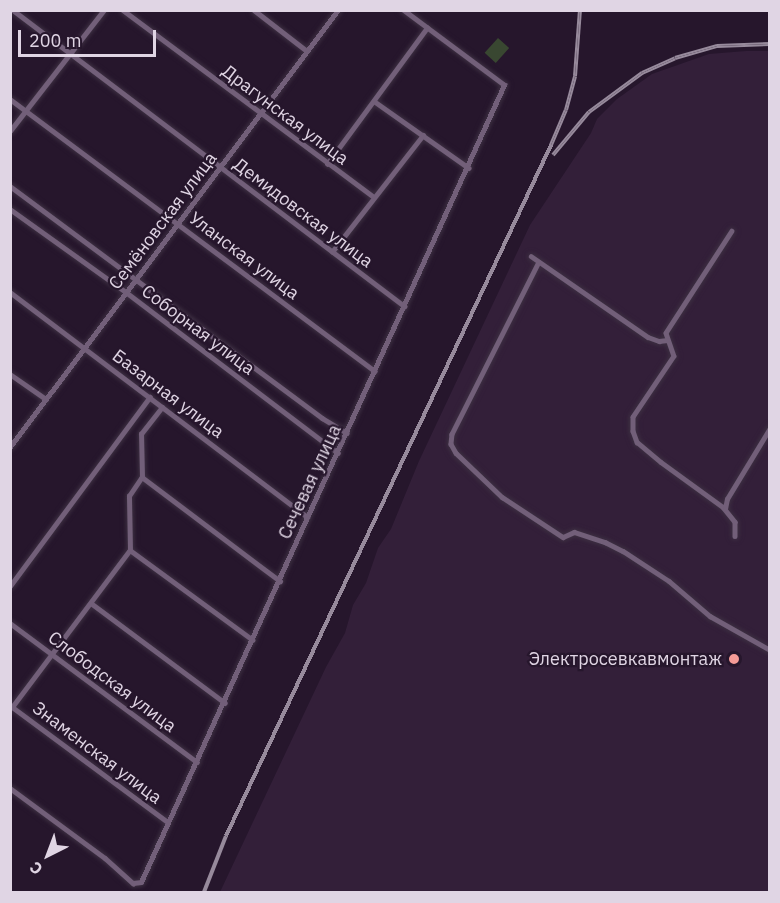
<!DOCTYPE html>
<html>
<head>
<meta charset="utf-8">
<style>
  body { margin:0 }
  #map { position:relative; width:780px; height:903px; overflow:hidden; background:#26162c; font-family:"IBM Plex Sans",sans-serif }
  div>[style] { position:absolute }
  [style*='--x'] { left:calc(var(--x)*1px); top:calc(var(--y)*1px); width:calc(var(--w)*1px); rotate:calc(var(--a)*1deg) }
  .built>* { inset:0; background:#331f39 }
  .green>* { inset:0; background:#394731; transform-origin:0 0 }
  .roads { filter:drop-shadow(0 0 2px #3d3042) drop-shadow(0 0 2px #3d3042) }
  .street>* { height:4.5px; margin:-2.25px; padding:0 2.25px; transform-origin:2.25px; border-radius:2.25px; background:#725f79 }
  .rail>* { height:4px; margin-top:-2px; transform-origin:0; background:repeating-linear-gradient(90deg,#26162c 0 4.5px,#978a9c 0 9px); box-sizing:border-box; border-block:2px solid #978a9c }
  .dots>* { width:16px; height:16px; translate:-50% -50%; box-sizing:border-box; border:3px solid #26162c; border-radius:50% }
  span { translate:-50% -50%; white-space:nowrap; text-align:center; line-height:1.15; -webkit-text-stroke:4.5px #26162c; paint-order:stroke }
  .street-label { font-size:18px; color:#e0d5e4 }
  .poi-label { font-size:18px; color:#e0d5e4 }
  .right { translate:-100% -50%; text-align:right }
  .frame { position:absolute; inset:0; border:12px solid #e0d5e4; pointer-events:none }
  .north { position:absolute; left:18px; top:825px; width:60px; height:60px; -webkit-text-stroke:4px #26162c; paint-order:stroke; rotate:222deg; font-size:16px; font-weight:700; line-height:24px; text-align:center; color:#e0d5e4 }
  .north::after { content:''; display:block; margin:auto; width:21px; height:27px; background:#e0d5e4; clip-path:polygon(50% 0,100% 100%,50% 72%,0 100%) }
  .scale { position:absolute; left:18px; top:30px; width:138px; height:27px; box-sizing:border-box; border:3px solid #e0d5e4; border-top:0; padding-left:8px; font-size:18px; line-height:21px; white-space:nowrap; color:#e0d5e4; -webkit-text-stroke:4px #26162c; paint-order:stroke }
</style>
</head>
<body>
<div id="map">
  <div class="built">
    <div style="clip-path:polygon(746px 51px,769px 51px,769px 892px,220px 892px,326px 667px,345px 633px,353px 605px,366px 583px,378px 548px,391px 529px,419px 461px,530px 225px,591px 133px,597px 119px,617px 99px,652px 74px,709px 54px)"></div>
  </div>
  <div class="green">
    <div style="left:498px;top:38px;width:15px;height:20px;rotate:42deg"></div>
  </div>
  <div class="roads">
    <div class="street">
      <div style="--x:13;--y:10;--w:491;--a:37.1"></div>
      <div style="--x:123;--y:10;--w:313;--a:36.7"></div>
      <div style="--x:254;--y:10;--w:67;--a:37.7"></div>
      <div style="--x:10;--y:99;--w:455;--a:36.7"></div>
      <div style="--x:374;--y:101;--w:116;--a:35.2"></div>
      <div style="--x:10;--y:131;--w:153;--a:-52.2"></div>
      <div style="--x:327;--y:164;--w:169;--a:-53.7"></div>
      <div style="--x:10;--y:186;--w:389;--a:36.6"></div>
      <div style="--x:322;--y:418;--w:29;--a:31"></div>
      <div style="--x:10;--y:209;--w:143;--a:35.6"></div>
      <div style="--x:126;--y:292;--w:266;--a:37.2"></div>
      <div style="--x:732;--y:231;--w:121;--a:122.9"></div>
      <div style="--x:666;--y:333;--w:24;--a:71"></div>
      <div style="--x:674;--y:356;--w:73;--a:123.9"></div>
      <div style="--x:633;--y:417;--w:14;--a:90"></div>
      <div style="--x:633;--y:431;--w:12;--a:70"></div>
      <div style="--x:637;--y:442;--w:31;--a:40"></div>
      <div style="--x:661;--y:462;--w:77;--a:36"></div>
      <div style="--x:723;--y:507;--w:19;--a:51"></div>
      <div style="--x:735;--y:522;--w:14;--a:90"></div>
      <div style="--x:332;--y:252;--w:148;--a:-52.1"></div>
      <div style="--x:531;--y:256;--w:142;--a:34.7"></div>
      <div style="--x:648;--y:337;--w:12;--a:20"></div>
      <div style="--x:659;--y:341;--w:8;--a:-7"></div>
      <div style="--x:539;--y:262;--w:193;--a:116.8"></div>
      <div style="--x:452;--y:434;--w:10;--a:96"></div>
      <div style="--x:451;--y:444;--w:10;--a:61"></div>
      <div style="--x:456;--y:453;--w:64;--a:43.7"></div>
      <div style="--x:502;--y:497;--w:73;--a:33.3"></div>
      <div style="--x:563;--y:537;--w:12;--a:-24"></div>
      <div style="--x:574;--y:532;--w:33;--a:18"></div>
      <div style="--x:605;--y:542;--w:20;--a:27"></div>
      <div style="--x:623;--y:551;--w:55;--a:33.1"></div>
      <div style="--x:669;--y:581;--w:54;--a:40.5"></div>
      <div style="--x:710;--y:616;--w:69;--a:29.5"></div>
      <div style="--x:10;--y:292;--w:373;--a:37.1"></div>
      <div style="--x:10;--y:374;--w:44;--a:34.8"></div>
      <div style="--x:10;--y:447;--w:546;--a:-53.11"></div>
      <div style="--x:142;--y:477;--w:173;--a:37"></div>
      <div style="--x:725;--y:509;--w:10;--a:-79"></div>
      <div style="--x:727;--y:499;--w:83;--a:-58.8"></div>
      <div style="--x:130;--y:550;--w:152;--a:36.2"></div>
      <div style="--x:10;--y:586;--w:235;--a:-53.5"></div>
      <div style="--x:91;--y:603;--w:167;--a:36.7"></div>
      <div style="--x:10;--y:623;--w:233;--a:36.6"></div>
      <div style="--x:11;--y:706;--w:195;--a:36.5"></div>
      <div style="--x:12;--y:707;--w:196;--a:-53.1"></div>
      <div style="--x:130;--y:550;--w:54;--a:-91.1"></div>
      <div style="--x:129;--y:496;--w:23;--a:-56"></div>
      <div style="--x:142;--y:477;--w:43;--a:-91.3"></div>
      <div style="--x:141;--y:434;--w:34;--a:-52"></div>
      <div style="--x:10;--y:788;--w:118;--a:36.4"></div>
      <div style="--x:105;--y:858;--w:38;--a:42"></div>
      <div style="--x:133;--y:883;--w:8;--a:-7"></div>
      <div style="--x:141;--y:882;--w:876;--a:-65.51"></div>
      <div style="--x:504;--y:85;--w:126;--a:-143.4"></div>
    </div>
  </div>
  <div class="rail">
    <div style="--x:553;--y:155;--w:56;--a:-50.1"></div>
    <div style="--x:589;--y:112;--w:66;--a:-36.3"></div>
    <div style="--x:642;--y:73;--w:36;--a:-24"></div>
    <div style="--x:675;--y:58;--w:44;--a:-15.9"></div>
    <div style="--x:717;--y:46;--w:53;--a:-2.2"></div>
    <div style="--x:204;--y:892;--w:60;--a:-68.6"></div>
    <div style="--x:226;--y:836;--w:764;--a:-64.81"></div>
    <div style="--x:551;--y:145;--w:38;--a:-67"></div>
    <div style="--x:566;--y:110;--w:35;--a:-75"></div>
    <div style="--x:575;--y:76;--w:66;--a:-85.7"></div>
  </div>
  <div class="dots">
    <div style="left:734px;top:659px;background:#f59b97"></div>
  </div>
  <div class="street-label">
    <span style="left:285px;top:115px;rotate:37deg">Драгунская улица</span>
    <span style="left:303px;top:213px;rotate:37deg">Демидовская улица</span>
    <span style="left:163px;top:221px;rotate:-53deg">Семёновская улица</span>
    <span style="left:244px;top:256px;rotate:37deg">Уланская улица</span>
    <span style="left:198px;top:330px;rotate:37deg">Соборная улица</span>
    <span style="left:168px;top:394px;rotate:37deg">Базарная улица</span>
    <span style="left:310px;top:482px;rotate:-65deg">Сечевая улица</span>
    <span style="left:112px;top:682px;rotate:37deg">Слободская улица</span>
    <span style="left:97px;top:753px;rotate:37deg">Знаменская улица</span>
  </div>
  <div class="poi-label">
    <span class="right" style="left:722px;top:659px">Электросевкавмонтаж</span>
  </div>
  <div class="frame"></div>
  <div class="north">С</div>
  <div class="scale">200 m</div>
</div>
</body>
</html>
